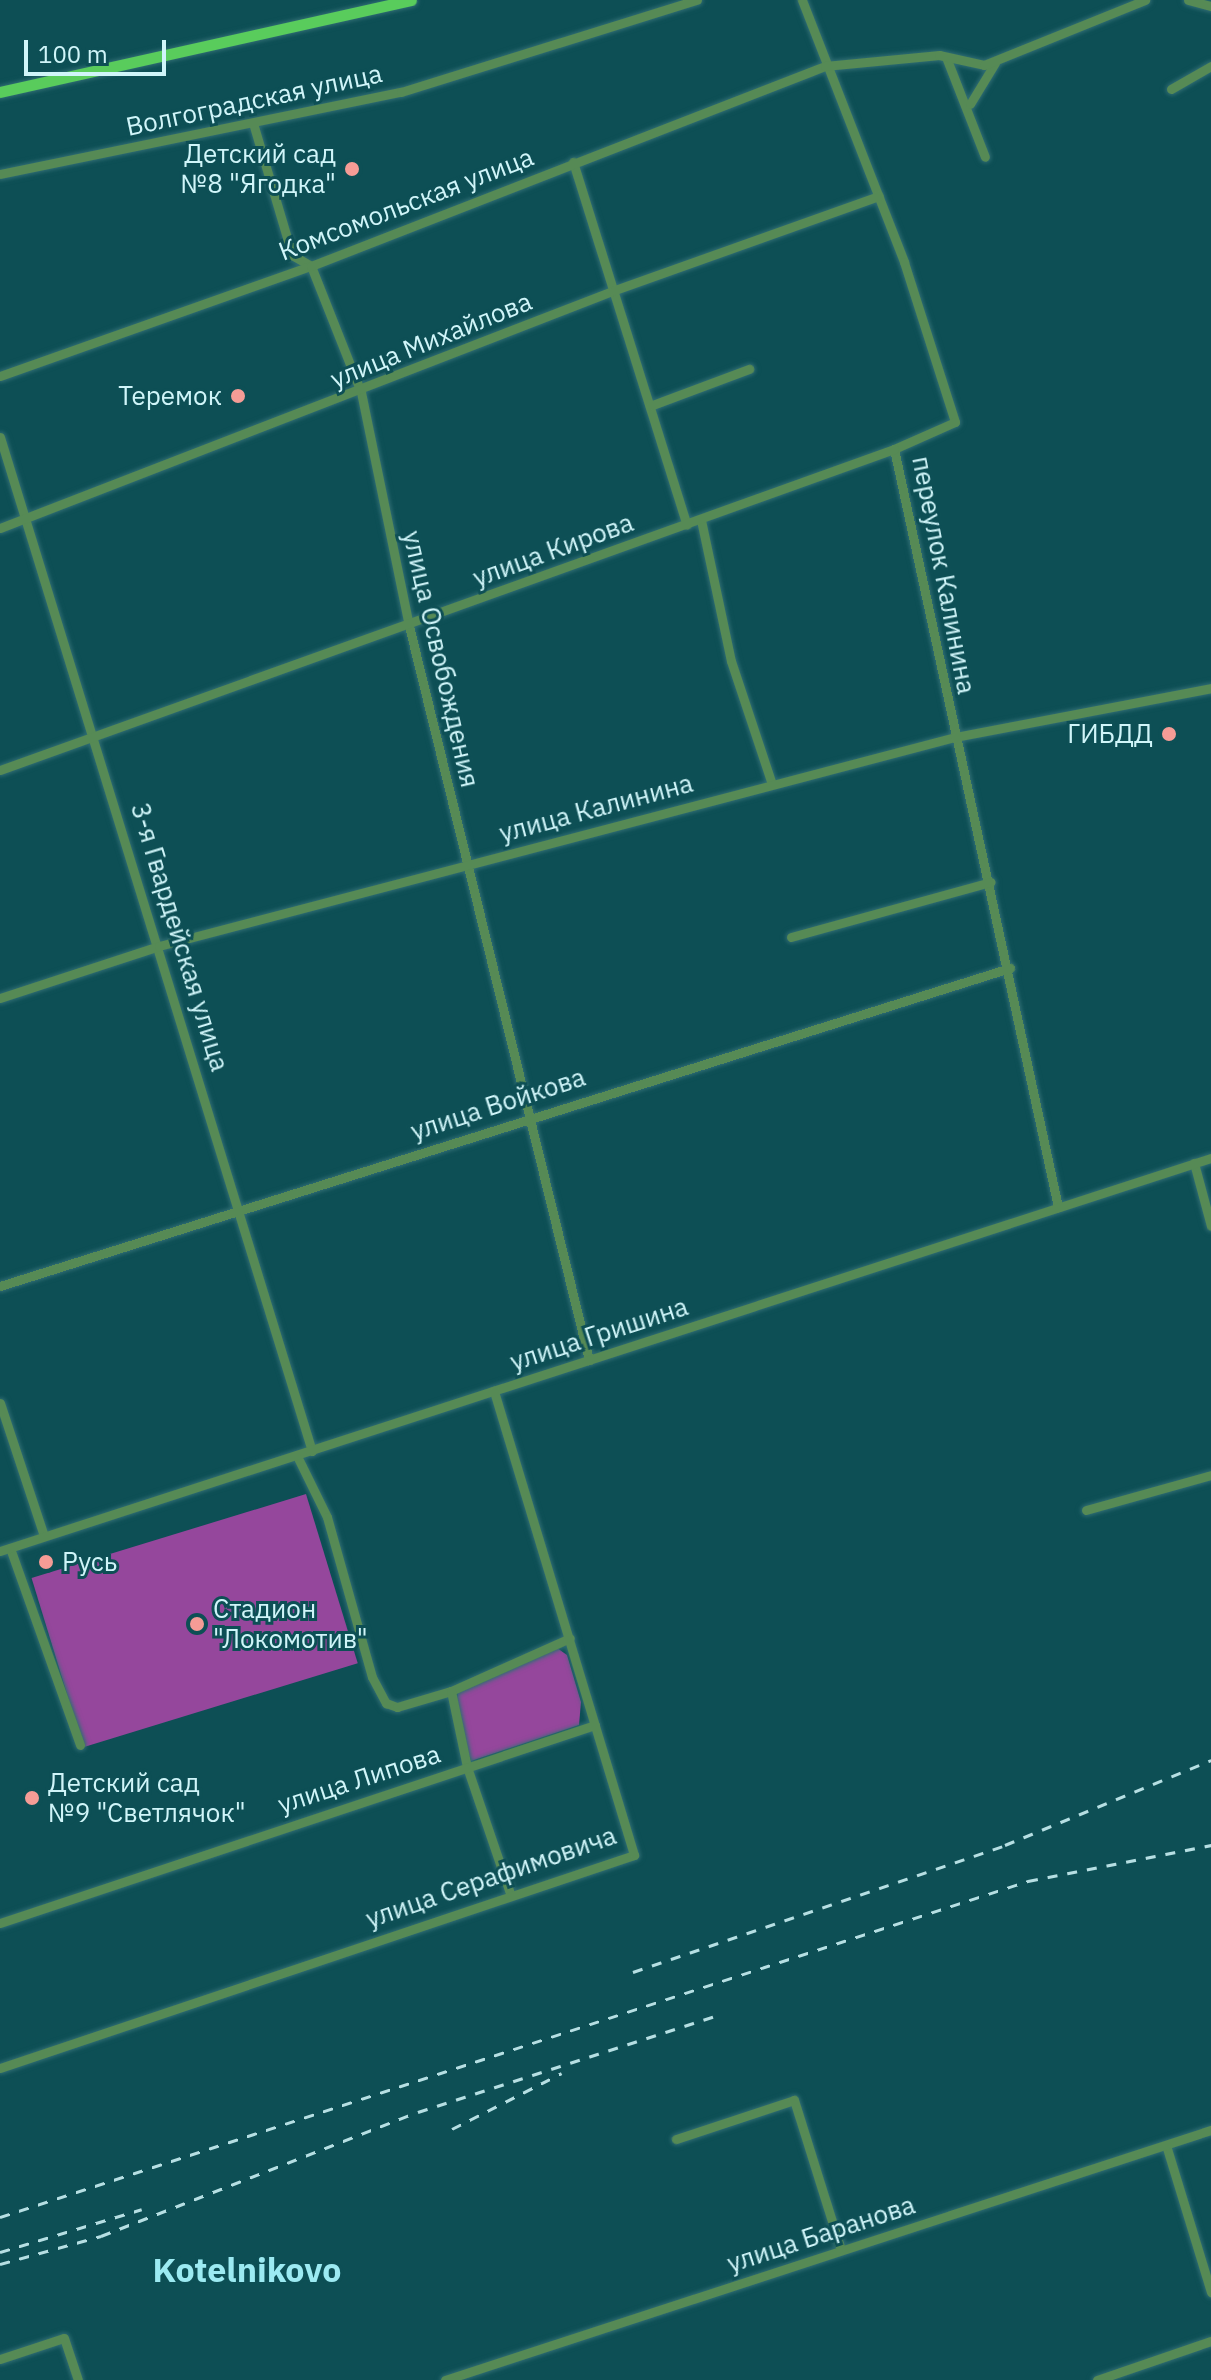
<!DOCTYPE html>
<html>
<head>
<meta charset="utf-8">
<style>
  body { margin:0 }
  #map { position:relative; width:1211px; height:2380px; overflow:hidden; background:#0d4f55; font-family:"IBM Plex Sans",sans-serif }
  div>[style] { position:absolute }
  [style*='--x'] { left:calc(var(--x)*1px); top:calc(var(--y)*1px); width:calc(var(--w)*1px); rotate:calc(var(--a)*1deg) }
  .green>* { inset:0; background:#95479c; transform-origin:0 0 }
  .roads { filter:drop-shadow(0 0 2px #306d73) drop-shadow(0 0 2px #306d73) }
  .minor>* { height:9px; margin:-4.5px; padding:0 4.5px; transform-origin:4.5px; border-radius:4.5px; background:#568a55 }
  .major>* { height:11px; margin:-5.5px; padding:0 5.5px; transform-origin:5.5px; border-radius:5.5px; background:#59cc5c }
  .rail>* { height:3px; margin-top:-1.5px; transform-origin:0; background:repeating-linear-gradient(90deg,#b6dfe3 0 10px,transparent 0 20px) }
  .dots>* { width:22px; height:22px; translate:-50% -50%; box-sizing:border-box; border:4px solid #0d4f55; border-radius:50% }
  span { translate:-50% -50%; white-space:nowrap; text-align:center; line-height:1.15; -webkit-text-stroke:6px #0d4f55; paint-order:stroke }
  .street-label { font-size:26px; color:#d0f5f9 }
  .poi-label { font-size:26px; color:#d0f5f9 }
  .right { translate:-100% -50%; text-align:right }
  .left { translate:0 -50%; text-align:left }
  .district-label { font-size:34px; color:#9ceaf2; font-weight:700 }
  .scale { position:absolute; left:24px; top:40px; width:142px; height:36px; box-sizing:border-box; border:4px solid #d0f5f9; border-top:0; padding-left:10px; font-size:24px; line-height:28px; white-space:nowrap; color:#d0f5f9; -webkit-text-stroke:6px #0d4f55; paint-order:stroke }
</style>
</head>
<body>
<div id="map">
  <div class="green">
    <div style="left:306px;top:1494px;width:177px;height:287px;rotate:73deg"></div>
    <div style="clip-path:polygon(557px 1648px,567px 1655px,581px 1702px,579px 1725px,471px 1761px,455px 1706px,459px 1689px)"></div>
  </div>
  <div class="roads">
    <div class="minor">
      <div style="--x:802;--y:0;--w:281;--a:68.7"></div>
      <div style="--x:904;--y:262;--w:168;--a:72.3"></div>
      <div style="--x:955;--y:422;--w:67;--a:156.1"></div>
      <div style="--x:894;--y:449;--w:776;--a:77.79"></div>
      <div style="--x:1188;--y:0;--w:24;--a:15"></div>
      <div style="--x:946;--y:57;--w:107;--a:68.7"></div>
      <div style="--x:1171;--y:89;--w:46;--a:-29.9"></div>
      <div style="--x:970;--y:104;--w:48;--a:-58.6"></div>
      <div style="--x:253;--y:123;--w:138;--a:73.5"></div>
      <div style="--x:292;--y:255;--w:22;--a:30"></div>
      <div style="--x:311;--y:266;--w:136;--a:68.4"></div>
      <div style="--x:361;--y:392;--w:239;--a:78.4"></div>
      <div style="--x:409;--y:626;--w:756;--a:76.22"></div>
      <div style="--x:573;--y:162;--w:380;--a:72.6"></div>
      <div style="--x:0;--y:174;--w:409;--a:-11.6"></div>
      <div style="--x:401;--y:92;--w:310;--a:-17.3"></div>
      <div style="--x:0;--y:376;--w:330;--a:-19.5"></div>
      <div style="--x:311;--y:266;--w:552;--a:-21.26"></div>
      <div style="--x:825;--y:66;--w:115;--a:-5.5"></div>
      <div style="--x:939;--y:55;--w:46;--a:12.5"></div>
      <div style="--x:984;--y:65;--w:174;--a:-22"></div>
      <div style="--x:650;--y:406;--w:106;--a:-20.5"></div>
      <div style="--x:0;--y:437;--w:1061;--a:72.9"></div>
      <div style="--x:701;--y:520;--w:144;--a:78"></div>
      <div style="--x:731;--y:661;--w:130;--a:71.6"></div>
      <div style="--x:0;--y:528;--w:659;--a:-21.16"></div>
      <div style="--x:615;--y:290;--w:280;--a:-19.6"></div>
      <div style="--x:0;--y:770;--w:950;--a:-19.75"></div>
      <div style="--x:791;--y:937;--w:207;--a:-15.4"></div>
      <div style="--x:0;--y:998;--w:167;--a:-18.1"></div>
      <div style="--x:159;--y:946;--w:823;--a:-14.71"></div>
      <div style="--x:955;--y:737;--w:261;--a:-10.8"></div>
      <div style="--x:1194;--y:1163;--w:65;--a:74.9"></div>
      <div style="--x:0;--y:1286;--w:1059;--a:-17.48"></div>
      <div style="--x:0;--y:1403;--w:140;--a:71.7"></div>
      <div style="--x:297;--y:1456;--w:68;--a:63.8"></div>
      <div style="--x:327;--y:1517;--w:166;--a:74.3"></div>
      <div style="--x:372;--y:1677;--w:30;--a:62"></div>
      <div style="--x:386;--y:1703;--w:12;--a:20"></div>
      <div style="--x:397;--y:1707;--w:56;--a:-16.5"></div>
      <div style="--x:451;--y:1691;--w:130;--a:-24"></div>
      <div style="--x:1086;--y:1510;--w:130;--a:-15.6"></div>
      <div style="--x:10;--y:1548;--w:209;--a:70.4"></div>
      <div style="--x:0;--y:1551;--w:1273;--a:-17.98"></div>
      <div style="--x:451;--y:1691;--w:78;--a:78.1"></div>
      <div style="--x:467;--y:1767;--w:136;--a:71.2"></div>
      <div style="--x:0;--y:1923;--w:627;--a:-18.41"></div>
      <div style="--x:0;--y:2068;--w:669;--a:-18.57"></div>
      <div style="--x:634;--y:1855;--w:485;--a:-106.8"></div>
      <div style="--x:676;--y:2139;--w:124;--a:-18.3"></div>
      <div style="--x:794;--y:2100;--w:157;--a:72.6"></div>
      <div style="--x:1166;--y:2145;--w:154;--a:73"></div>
      <div style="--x:0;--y:2359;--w:67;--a:-18.2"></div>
      <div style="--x:64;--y:2338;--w:44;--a:71.6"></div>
      <div style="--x:445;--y:2380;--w:806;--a:-18.08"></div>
      <div style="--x:1097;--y:2380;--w:120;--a:-18.9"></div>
    </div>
    <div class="major">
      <div style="--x:0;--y:92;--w:421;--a:-12.6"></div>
    </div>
  </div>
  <div class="rail">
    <div style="--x:633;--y:1972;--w:393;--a:-18.8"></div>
    <div style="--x:1005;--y:1845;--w:223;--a:-22.4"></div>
    <div style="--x:452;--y:2129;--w:123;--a:-27"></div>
    <div style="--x:0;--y:2217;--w:1082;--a:-18.1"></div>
    <div style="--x:1028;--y:1881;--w:187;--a:-11.1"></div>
    <div style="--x:0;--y:2252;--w:148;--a:-16.8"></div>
    <div style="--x:0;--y:2264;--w:105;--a:-15.5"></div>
    <div style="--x:101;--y:2236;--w:340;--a:-21.4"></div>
    <div style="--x:418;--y:2112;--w:318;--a:-17.9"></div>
  </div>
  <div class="dots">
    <div style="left:352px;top:169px;background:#f59c96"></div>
    <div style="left:238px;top:396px;background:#f59c96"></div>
    <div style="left:1169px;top:734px;background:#f59c96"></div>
    <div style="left:46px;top:1562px;background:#f59c96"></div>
    <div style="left:197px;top:1624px;background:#f59c96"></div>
    <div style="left:32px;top:1798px;background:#f59c96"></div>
  </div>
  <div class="street-label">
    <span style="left:254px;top:100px;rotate:-12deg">Волгоградская улица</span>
    <span style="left:406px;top:204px;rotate:-21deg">Комсомольская улица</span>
    <span style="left:431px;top:340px;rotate:-22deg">улица Михайлова</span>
    <span style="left:553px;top:550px;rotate:-20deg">улица Кирова</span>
    <span style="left:944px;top:575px;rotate:79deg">переулок Калинина</span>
    <span style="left:441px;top:659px;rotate:77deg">улица Освобождения</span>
    <span style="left:596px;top:808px;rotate:-15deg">улица Калинина</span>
    <span style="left:180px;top:937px;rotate:73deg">3-я Гвардейская улица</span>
    <span style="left:498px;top:1104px;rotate:-18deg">улица Войкова</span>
    <span style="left:599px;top:1334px;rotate:-18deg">улица Гришина</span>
    <span style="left:359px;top:1779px;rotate:-18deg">улица Липова</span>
    <span style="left:491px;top:1877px;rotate:-19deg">улица Серафимовича</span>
    <span style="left:821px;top:2234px;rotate:-18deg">улица Баранова</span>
  </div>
  <div class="poi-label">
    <span class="right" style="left:336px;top:169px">Детский сад<br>№8 "Ягодка"</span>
    <span class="right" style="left:222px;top:396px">Теремок</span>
    <span class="right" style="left:1153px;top:734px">ГИБДД</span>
    <span class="left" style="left:62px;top:1562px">Русь</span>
    <span class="left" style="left:213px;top:1624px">Стадион<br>"Локомотив"</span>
    <span class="left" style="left:48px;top:1798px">Детский сад<br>№9 "Светлячок"</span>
  </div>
  <div class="district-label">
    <span style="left:247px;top:2270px">Kotelnikovo</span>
  </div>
  <div class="scale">100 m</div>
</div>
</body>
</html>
